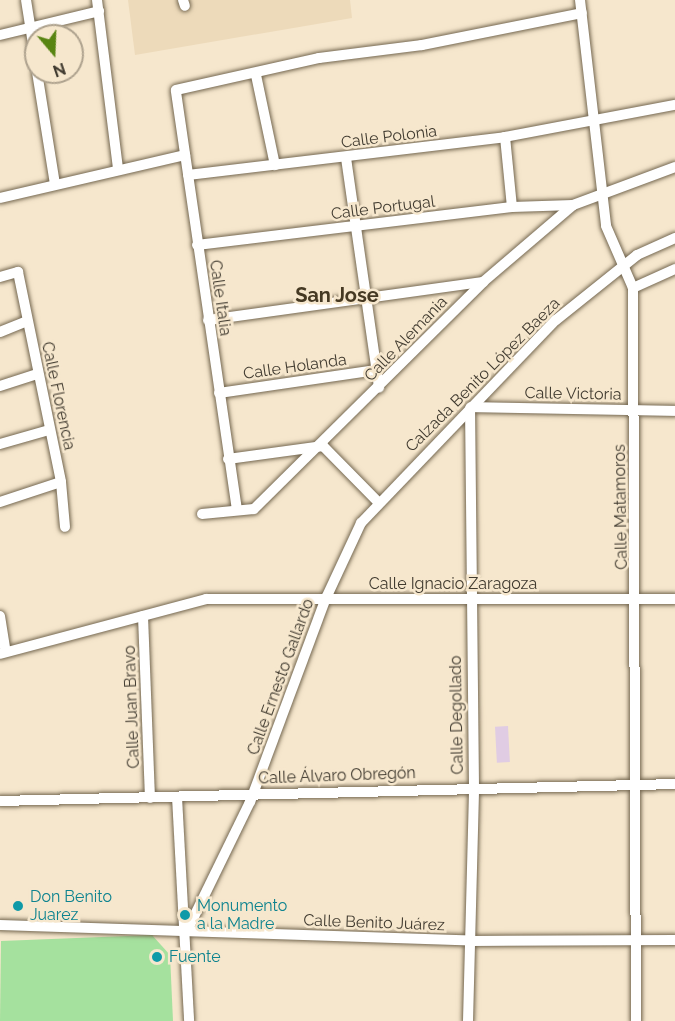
<!DOCTYPE html>
<html>
<head>
<meta charset="utf-8">
<style>
  body { margin:0 }
  #map { position:relative; width:675px; height:1021px; overflow:hidden; background:#f6e7cd; font-family:Raleway,sans-serif }
  div>[style] { position:absolute }
  [style*='--x'] { left:calc(var(--x)*1px); top:calc(var(--y)*1px); width:calc(var(--w)*1px); rotate:calc(var(--a)*1deg) }
  .built>* { inset:0; background:#eddaba }
  .green>* { inset:0; background:#a5e19e }
  .building>* { inset:0; background:#e0cce3; transform-origin:0 0 }
  .roads { filter:drop-shadow(0 0 2px #746750) drop-shadow(0 0 2px #746750) }
  .minor>* { height:10px; margin:-5px; padding:0 5px; transform-origin:5px; border-radius:5px; background:#fff }
  .dots>* { width:16px; height:16px; translate:-50% -50%; box-sizing:border-box; border:3px solid #f6e7cd; border-radius:50% }
  span { translate:-50% -50%; white-space:nowrap; text-align:center; line-height:1.15; -webkit-text-stroke:5px #f6e7cd; paint-order:stroke }
  .street-label { font-size:16px; color:#413b30 }
  .culture-label { font-size:16px; color:#0d838f }
  .left { translate:0 -50%; text-align:left }
  .quarter-label { font-size:20px; color:#453923; font-weight:700 }
  .north { position:absolute; left:24px; top:24px; width:60px; height:60px; box-sizing:border-box; background:#f6e7cd; border:2px solid #aea28e; border-radius:50%; rotate:161deg; font-size:16px; font-weight:700; line-height:24px; text-align:center; color:#413b30 }
  .north::after { content:''; display:block; margin:auto; width:21px; height:27px; background:#588412; clip-path:polygon(50% 0,100% 100%,50% 72%,0 100%) }
</style>
</head>
<body>
<div id="map">
  <div class="built">
    <div style="clip-path:polygon(128px 0,350px 0,352px 18px,135px 55px)"></div>
  </div>
  <div class="green">
    <div style="clip-path:polygon(152px 935px,170px 955px,173px 1021px,0 1021px,1px 941px)"></div>
  </div>
  <div class="building">
    <div style="left:508px;top:726px;width:36px;height:13px;rotate:87deg"></div>
  </div>
  <div class="roads">
    <div class="minor">
      <div style="--x:26;--y:0;--w:64;--a:81"></div>
      <div style="--x:97;--y:0;--w:169;--a:82.9"></div>
      <div style="--x:183;--y:0;--w:6;--a:72"></div>
      <div style="--x:580;--y:0;--w:227;--a:83.4"></div>
      <div style="--x:606;--y:226;--w:68;--a:66.5"></div>
      <div style="--x:633;--y:288;--w:733;--a:89.77"></div>
      <div style="--x:0;--y:35;--w:102;--a:-13.6"></div>
      <div style="--x:37;--y:72;--w:113;--a:80.9"></div>
      <div style="--x:256;--y:75;--w:92;--a:78.1"></div>
      <div style="--x:505;--y:137;--w:70;--a:84.3"></div>
      <div style="--x:346;--y:158;--w:232;--a:81.8"></div>
      <div style="--x:188;--y:175;--w:319;--a:-6.8"></div>
      <div style="--x:505;--y:137;--w:173;--a:-10.7"></div>
      <div style="--x:0;--y:198;--w:190;--a:-13.1"></div>
      <div style="--x:197;--y:245;--w:317;--a:-6.9"></div>
      <div style="--x:512;--y:207;--w:61;--a:-1.9"></div>
      <div style="--x:0;--y:277;--w:19;--a:-16"></div>
      <div style="--x:18;--y:272;--w:214;--a:78.4"></div>
      <div style="--x:61;--y:482;--w:45;--a:84.9"></div>
      <div style="--x:633;--y:288;--w:46;--a:-24.3"></div>
      <div style="--x:208;--y:320;--w:278;--a:-7.9"></div>
      <div style="--x:0;--y:332;--w:29;--a:-22"></div>
      <div style="--x:0;--y:386;--w:39;--a:-18"></div>
      <div style="--x:219;--y:393;--w:159;--a:-8.3"></div>
      <div style="--x:471;--y:407;--w:204;--a:1.1"></div>
      <div style="--x:0;--y:444;--w:51;--a:-15.9"></div>
      <div style="--x:228;--y:459;--w:96;--a:-7.8"></div>
      <div style="--x:323;--y:446;--w:80;--a:45.5"></div>
      <div style="--x:0;--y:502;--w:64;--a:-18.2"></div>
      <div style="--x:237;--y:510;--w:424;--a:-98.3"></div>
      <div style="--x:176;--y:90;--w:147;--a:-12.6"></div>
      <div style="--x:319;--y:58;--w:104;--a:-7.2"></div>
      <div style="--x:422;--y:45;--w:163;--a:-11.3"></div>
      <div style="--x:202;--y:514;--w:52;--a:-5.5"></div>
      <div style="--x:254;--y:509;--w:322;--a:-44.7"></div>
      <div style="--x:483;--y:282;--w:118;--a:-40.5"></div>
      <div style="--x:573;--y:205;--w:109;--a:-20.4"></div>
      <div style="--x:0;--y:616;--w:36;--a:81"></div>
      <div style="--x:143;--y:616;--w:182;--a:87.8"></div>
      <div style="--x:0;--y:654;--w:213;--a:-14.9"></div>
      <div style="--x:206;--y:599;--w:469;--a:0"></div>
      <div style="--x:177;--y:797;--w:224;--a:86.9"></div>
      <div style="--x:0;--y:801;--w:675;--a:-1.44"></div>
      <div style="--x:0;--y:925;--w:471;--a:1.9"></div>
      <div style="--x:471;--y:941;--w:204;--a:-0.3"></div>
      <div style="--x:187;--y:931;--w:144;--a:-64"></div>
      <div style="--x:250;--y:802;--w:218;--a:-69.6"></div>
      <div style="--x:326;--y:598;--w:83;--a:-65"></div>
      <div style="--x:361;--y:523;--w:281;--a:-46.2"></div>
      <div style="--x:556;--y:320;--w:104;--a:-38.7"></div>
      <div style="--x:637;--y:255;--w:42;--a:-24.1"></div>
      <div style="--x:468;--y:1021;--w:234;--a:-88.5"></div>
      <div style="--x:474;--y:787;--w:379;--a:-90.6"></div>
    </div>
  </div>
  <div class="dots">
    <div style="left:18px;top:906px;background:#0f9aa8"></div>
    <div style="left:185px;top:915px;background:#0f9aa8"></div>
    <div style="left:157px;top:957px;background:#0f9aa8"></div>
  </div>
  <div class="street-label">
    <span style="left:389px;top:137px;rotate:-7deg">Calle Polonia</span>
    <span style="left:383px;top:208px;rotate:-7deg">Calle Portugal</span>
    <span style="left:220px;top:298px;rotate:82deg">Calle Italia</span>
    <span style="left:406px;top:339px;rotate:-46deg">Calle Alemania</span>
    <span style="left:295px;top:367px;rotate:-8deg">Calle Holanda</span>
    <span style="left:483px;top:375px;rotate:-45deg">Calzada Benito López Baeza</span>
    <span style="left:573px;top:394px;rotate:1deg">Calle Victoria</span>
    <span style="left:58px;top:396px;rotate:78deg">Calle Florencia</span>
    <span style="left:621px;top:507px;rotate:-91deg">Calle Matamoros</span>
    <span style="left:453px;top:584px">Calle Ignacio Zaragoza</span>
    <span style="left:281px;top:677px;rotate:-70deg">Calle Ernesto Gallardo</span>
    <span style="left:132px;top:707px;rotate:-92deg">Calle Juan Bravo</span>
    <span style="left:457px;top:715px;rotate:-91deg">Calle Degollado</span>
    <span style="left:337px;top:776px;rotate:-2deg">Calle Álvaro Obregón</span>
    <span style="left:374px;top:923px;rotate:2deg">Calle Benito Juárez</span>
  </div>
  <div class="culture-label">
    <span class="left" style="left:30px;top:906px">Don Benito<br>Juarez</span>
    <span class="left" style="left:197px;top:915px">Monumento<br>a la Madre</span>
    <span class="left" style="left:169px;top:957px">Fuente</span>
  </div>
  <div class="quarter-label">
    <span style="left:337px;top:295px">San Jose</span>
  </div>
  <div class="north">N</div>
</div>
</body>
</html>
